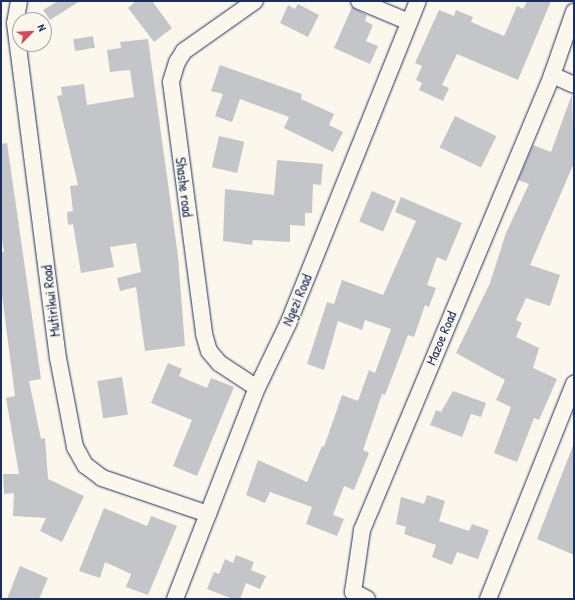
<!DOCTYPE html>
<html>
<head>
<meta charset="utf-8">
<style>
  body { margin:0 }
  #map { position:relative; width:575px; height:600px; overflow:hidden; background:#fbf7ec; font-family:"Patrick Hand",sans-serif }
  div>[style] { position:absolute }
  [style*='--x'] { left:calc(var(--x)*1px); top:calc(var(--y)*1px); width:calc(var(--w)*1px); rotate:calc(var(--a)*1deg) }
  .building>* { inset:0; background:#c3c5c9; transform-origin:0 0 }
  .roads { filter:drop-shadow(0 0 1px #1b2f5e) drop-shadow(0 0 1px #1b2f5e) }
  .minor>* { height:16px; margin:-8px; padding:0 8px; transform-origin:8px; border-radius:8px; background:#fbf7ec }
  span { translate:-50% -50%; white-space:nowrap; text-align:center; line-height:1.15; -webkit-text-stroke:3px #fbf7ec; paint-order:stroke }
  .street-label { font-size:14px; color:#1b2f5e }
  .frame { position:absolute; inset:0; border:2px solid #1b2f5e; pointer-events:none }
  .north { position:absolute; left:12px; top:12px; width:40px; height:40px; box-sizing:border-box; background:#fbf7ec; border:1px solid #a1a7b3; border-radius:50%; rotate:66deg; font-size:11px; font-weight:700; line-height:16px; text-align:center; color:#1b2f5e }
  .north::after { content:''; display:block; margin:auto; width:14px; height:18px; background:#d1495b; clip-path:polygon(50% 0,100% 100%,50% 72%,0 100%) }
</style>
</head>
<body>
<div id="map">
  <div class="building">
    <div style="clip-path:polygon(58px 1px,80px 1px,50px 20px,43px 10px)"></div>
    <div style="clip-path:polygon(136px 1px,152px 1px,172px 28px,154px 42px,128px 8px)"></div>
    <div style="clip-path:polygon(527px 1px,551px 1px,518px 80px,457px 54px,442px 85px,449px 88px,443px 101px,419px 90px,422px 83px,416px 80px,422px 66px,415px 63px,439px 10px,454px 16px,456px 10px,473px 17px,471px 22px,504px 36px,517px 6px,523px 9px)"></div>
    <div style="clip-path:polygon(298px 4px,319px 15px,308px 37px,280px 23px,288px 5px,295px 9px)"></div>
    <div style="clip-path:polygon(352px 7px,367px 15px,365px 21px,373px 25px,366px 41px,378px 46px,370px 64px,334px 48px)"></div>
    <div style="left:93px;top:36px;width:12px;height:20px;rotate:81deg"></div>
    <div style="clip-path:polygon(148px 39px,178px 256px,185px 346px,145px 351px,136px 287px,120px 291px,117px 278px,141px 272px,136px 243px,110px 247px,114px 267px,81px 273px,73px 224px,68px 225px,67px 212px,73px 211px,70px 186px,78px 185px,57px 96px,62px 95px,61px 87px,84px 84px,87px 105px,134px 97px,130px 70px,110px 72px,107px 50px,121px 48px,120px 42px)"></div>
    <div style="clip-path:polygon(220px 65px,302px 94px,301px 99px,334px 114px,329px 125px,343px 132px,333px 152px,284px 128px,289px 117px,240px 99px,232px 122px,215px 116px,223px 94px,211px 91px)"></div>
    <div style="clip-path:polygon(572px 94px,574px 163px,530px 265px,560px 275px,550px 306px,526px 298px,516px 320px,522px 323px,516px 337px,539px 348px,533px 368px,557px 379px,539px 420px,534px 418px,517px 462px,494px 453px,511px 407px,496px 400px,505px 380px,456px 353px,490px 283px,506px 233px,529px 184px,518px 180px,533px 145px,551px 152px)"></div>
    <div style="left:455px;top:116px;width:46px;height:35px;rotate:26deg"></div>
    <div style="left:219px;top:136px;width:26px;height:32px;rotate:13deg"></div>
    <div style="clip-path:polygon(7px 143px,41px 379px,29px 381px,41px 439px,45px 438px,48px 479px,84px 496px,62px 542px,40px 531px,46px 518px,13px 516px,14px 493px,4px 494px,3px 474px,19px 474px,6px 398px,15px 396px,1px 288px,1px 252px,4px 252px,1px 234px,1px 144px)"></div>
    <div style="clip-path:polygon(277px 160px,323px 164px,321px 185px,313px 184px,312px 213px,305px 213px,305px 226px,290px 225px,290px 242px,253px 240px,252px 245px,223px 241px,225px 189px,274px 195px)"></div>
    <div style="left:372px;top:191px;width:26px;height:33px;rotate:23deg"></div>
    <div style="clip-path:polygon(401px 197px,462px 223px,446px 261px,437px 257px,427px 285px,436px 288px,429px 307px,425px 305px,414px 337px,408px 335px,385px 395px,382px 394px,363px 450px,369px 453px,354px 490px,344px 486px,333px 515px,344px 519px,337px 536px,306px 524px,312px 507px,270px 492px,265px 503px,246px 495px,258px 460px,307px 482px,322px 446px,324px 447px,342px 395px,358px 401px,369px 370px,375px 373px,391px 329px,365px 320px,362px 330px,338px 321px,324px 370px,307px 364px,327px 302px,334px 304px,342px 280px,383px 295px,416px 221px,395px 212px)"></div>
    <div style="clip-path:polygon(168px 363px,182px 369px,179px 376px,207px 388px,211px 378px,234px 387px,197px 476px,173px 466px,192px 420px,151px 403px)"></div>
    <div style="left:122px;top:377px;width:38px;height:25px;rotate:81deg"></div>
    <div style="clip-path:polygon(453px 391px,486px 403px,481px 417px,471px 414px,462px 437px,430px 425px,436px 410px,441px 412px)"></div>
    <div style="clip-path:polygon(574px 443px,574px 555px,537px 539px)"></div>
    <div style="clip-path:polygon(427px 495px,445px 501px,439px 521px,469px 531px,472px 524px,489px 530px,478px 559px,457px 552px,452px 565px,432px 557px,436px 545px,404px 534px,406px 527px,396px 524px,401px 497px,424px 504px)"></div>
    <div style="clip-path:polygon(104px 508px,147px 526px,151px 516px,177px 526px,148px 595px,126px 587px,131px 574px,105px 562px,100px 578px,79px 571px)"></div>
    <div style="clip-path:polygon(236px 555px,254px 562px,251px 570px,266px 576px,260px 589px,246px 583px,240px 599px,233px 599px,207px 589px,214px 572px,219px 574px,225px 559px,233px 563px)"></div>
    <div style="clip-path:polygon(20px 566px,48px 578px,39px 599px,7px 599px)"></div>
  </div>
  <div class="roads">
    <div class="minor">
      <div style="--x:19;--y:1;--w:22;--a:100"></div>
      <div style="--x:15;--y:23;--w:338;--a:82.7"></div>
      <div style="--x:58;--y:358;--w:91;--a:79.2"></div>
      <div style="--x:75;--y:447;--w:21;--a:61"></div>
      <div style="--x:85;--y:465;--w:21;--a:37"></div>
      <div style="--x:102;--y:478;--w:112;--a:18.8"></div>
      <div style="--x:255;--y:1;--w:87;--a:144.8"></div>
      <div style="--x:184;--y:51;--w:13;--a:122"></div>
      <div style="--x:177;--y:62;--w:21;--a:107"></div>
      <div style="--x:171;--y:82;--w:254;--a:82.5"></div>
      <div style="--x:204;--y:334;--w:18;--a:74"></div>
      <div style="--x:209;--y:351;--w:16;--a:50"></div>
      <div style="--x:219;--y:363;--w:45;--a:33.3"></div>
      <div style="--x:359;--y:1;--w:54;--a:22.8"></div>
      <div style="--x:552;--y:75;--w:24;--a:24"></div>
      <div style="--x:175;--y:599;--w:226;--a:-68.8"></div>
      <div style="--x:257;--y:388;--w:71;--a:-64.2"></div>
      <div style="--x:288;--y:324;--w:348;--a:-68.1"></div>
      <div style="--x:367;--y:599;--w:16;--a:-153"></div>
      <div style="--x:353;--y:592;--w:63;--a:-81.7"></div>
      <div style="--x:362;--y:530;--w:493;--a:-67.3"></div>
      <div style="--x:552;--y:75;--w:67;--a:-70.8"></div>
      <div style="--x:488;--y:599;--w:232;--a:-68.2"></div>
    </div>
  </div>
  <div class="street-label">
    <span style="left:184px;top:187px;rotate:83deg">Shashe road</span>
    <span style="left:297px;top:300px;rotate:-67deg">Ngezi Road</span>
    <span style="left:51px;top:301px;rotate:-97deg">Mutirikwi Road</span>
    <span style="left:441px;top:338px;rotate:-67deg">Mazoe Road</span>
  </div>
  <div class="frame"></div>
  <div class="north">N</div>
</div>
</body>
</html>
